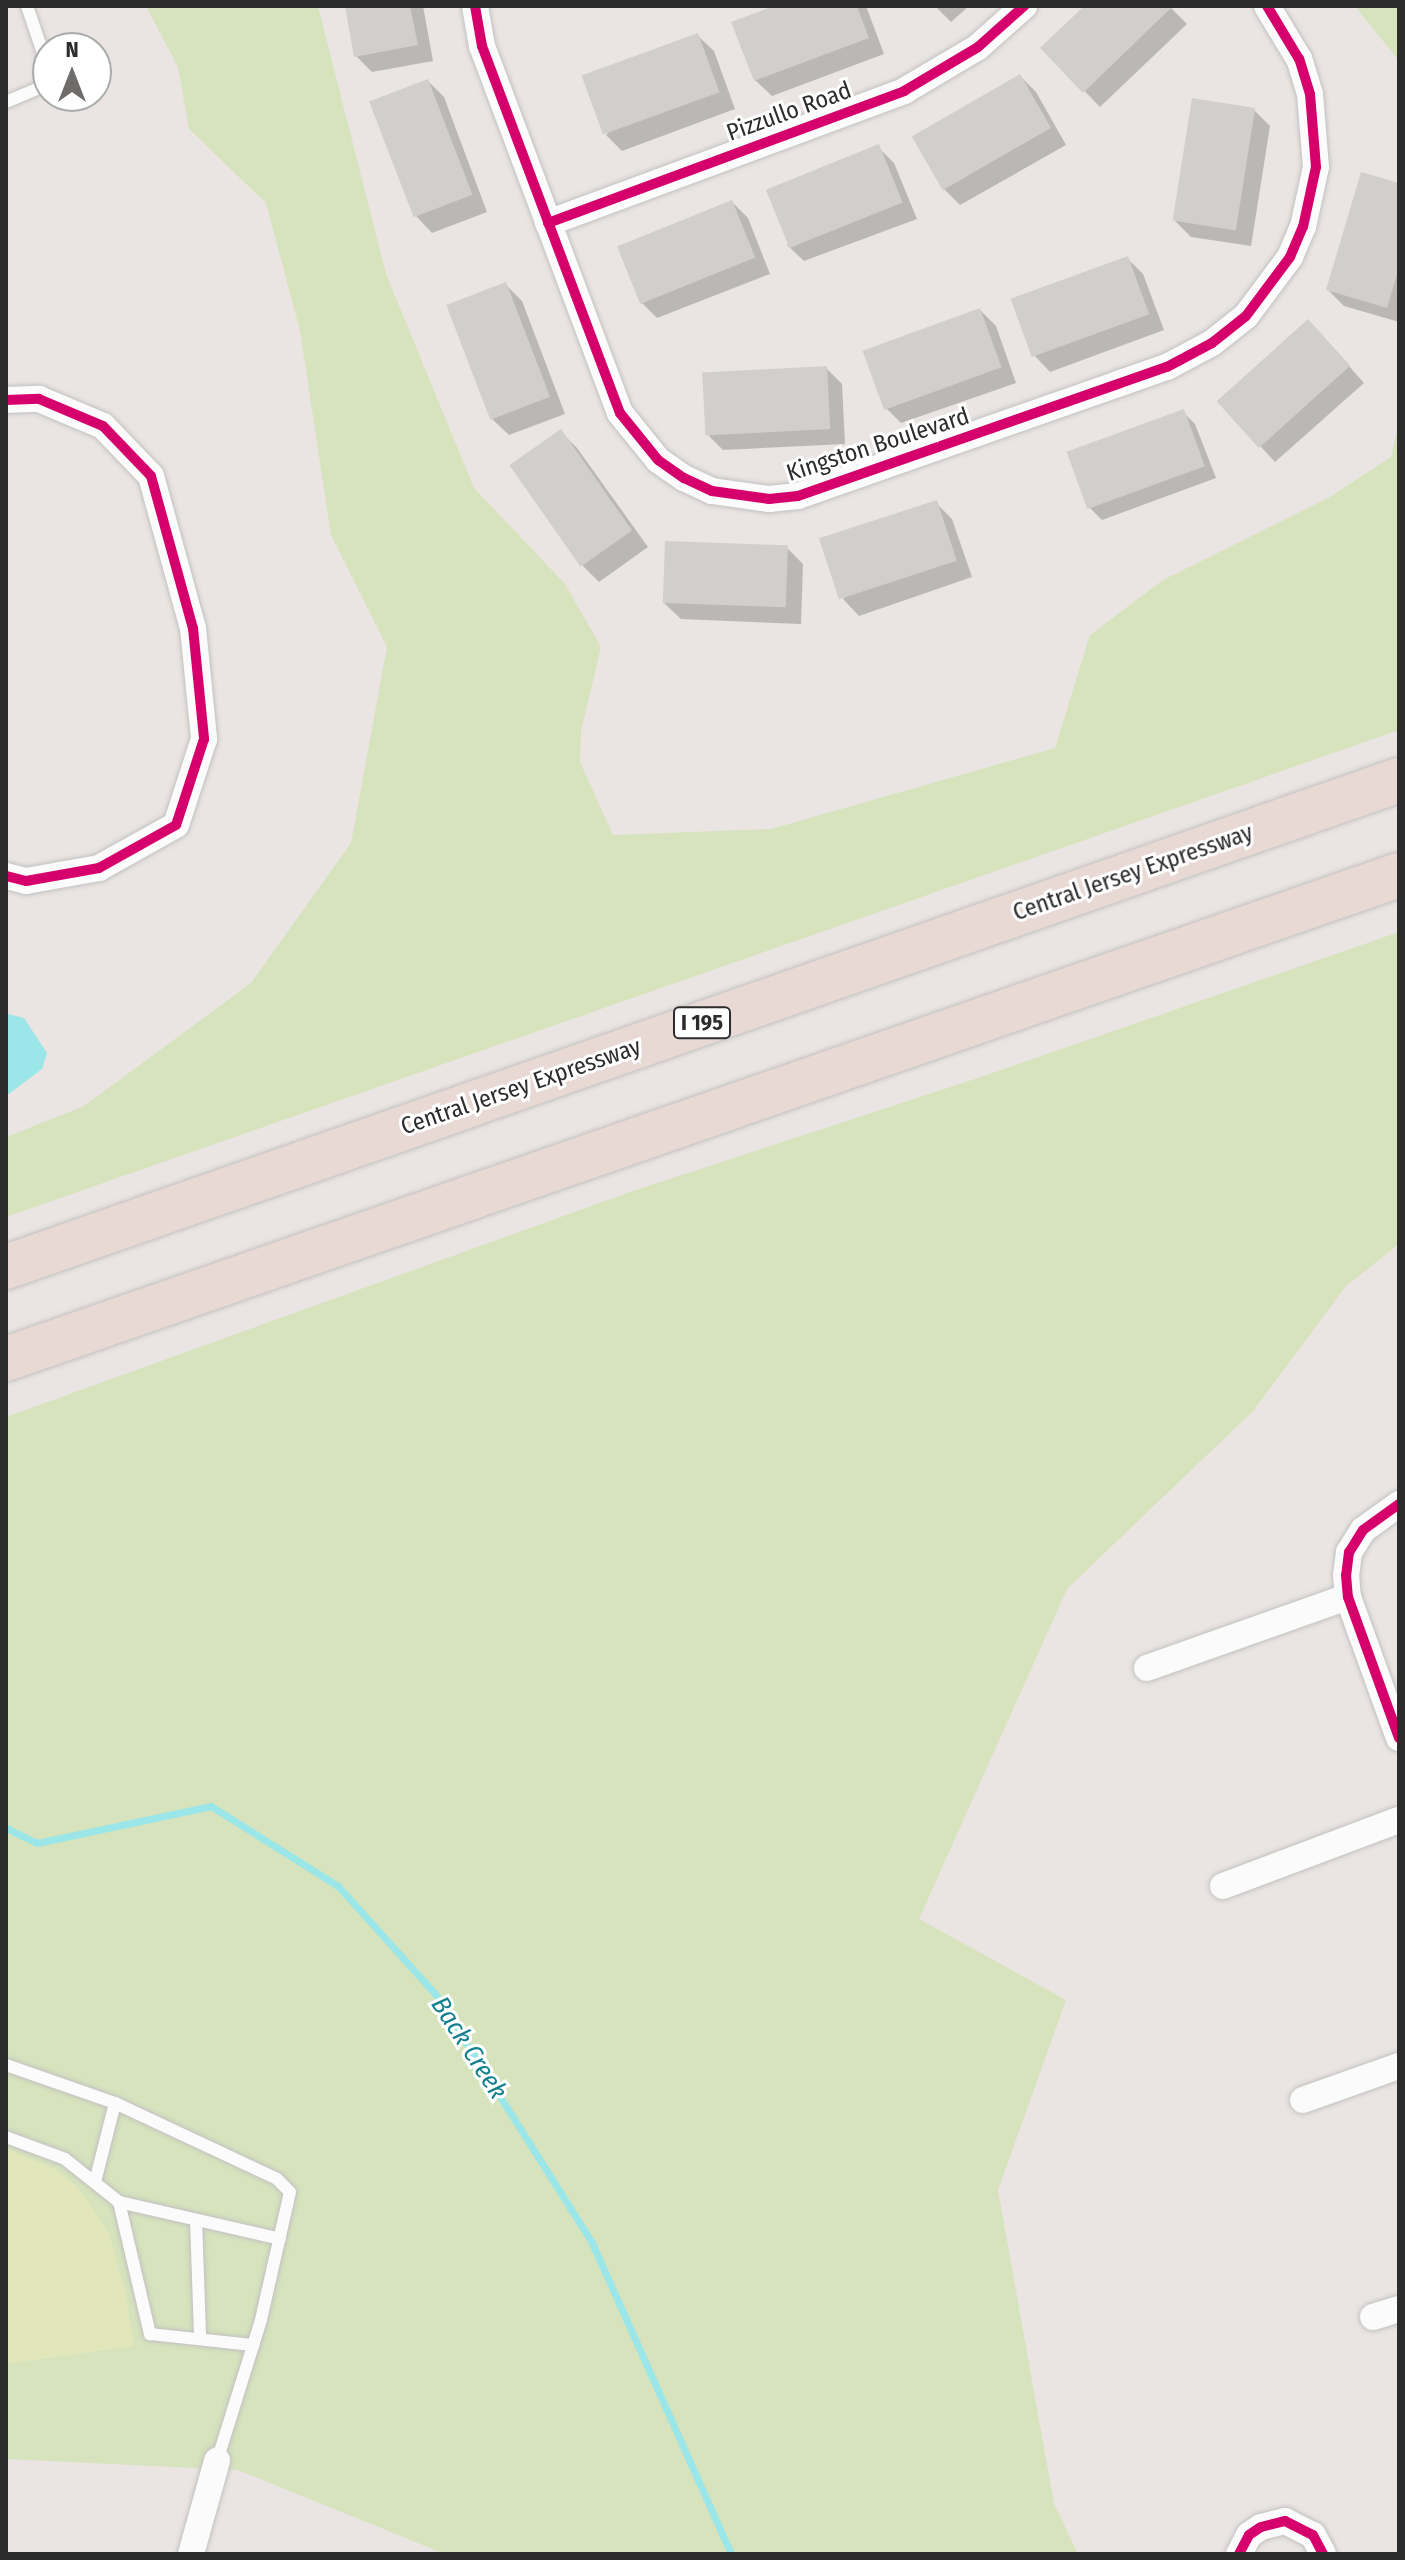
<!DOCTYPE html>
<html>
<head>
<meta charset="utf-8">
<style>
  body { margin:0 }
  #map { position:relative; width:1405px; height:2560px; overflow:hidden; background:#eae5e2; font-family:"Fira Sans Condensed",sans-serif }
  div>[style] { position:absolute }
  [style*='--x'] { left:calc(var(--x)*1px); top:calc(var(--y)*1px); width:calc(var(--w)*1px); rotate:calc(var(--a)*1deg) }
  .green>* { inset:0; background:#d6e3bd }
  .pitch>* { inset:0; background:#e1e7ba }
  .water>* { inset:0; background:#9ae6e8 }
  .shadow>* { inset:0; background:#0003 }
  .stream>* { height:7px; margin:-3.5px; padding:0 3.5px; transform-origin:3.5px; border-radius:3.5px; background:#9ae6e8 }
  .building>* { inset:0; background:#d1cecc; transform-origin:0 0 }
  .roads { filter:drop-shadow(0 0 2px #c2c1c1) drop-shadow(0 0 2px #c2c1c1) }
  .service>* { height:12px; margin:-6px; padding:0 6px; transform-origin:6px; border-radius:6px; background:#fcfbfb }
  .minor>* { height:26px; margin:-13px; padding:0 13px; transform-origin:13px; border-radius:13px; background:#fcfbfb }
  .motorway>* { height:44px; margin:-22px; padding:0 22px; transform-origin:22px; border-radius:22px; background:#e9d9d5 }
  .cycleway>* { height:10px; margin:-5px; padding:0 5px; transform-origin:5px; border-radius:5px; background:#d6006c }
  span { translate:-50% -50%; white-space:nowrap; text-align:center; line-height:1.15; -webkit-text-stroke:6px #fff; paint-order:stroke }
  .shield-label span { padding:2px 6px; background:#fff; border:2px solid; border-radius:6px; -webkit-text-stroke-width:0 }
  .shield-label { font-size:22px; color:#2c2c2c; font-weight:700 }
  .street-label { font-size:24px; color:#2c2c2c }
  .water-label { font-size:26px; color:#127f8c; font-style:italic }
  .frame { position:absolute; inset:0; border:8px solid #2c2c2c; pointer-events:none }
  .north { position:absolute; left:32px; top:32px; width:80px; height:80px; box-sizing:border-box; background:#fff; border:2px solid #ababab; border-radius:50%; rotate:0deg; font-size:22px; font-weight:700; line-height:32px; text-align:center; color:#2c2c2c }
  .north::after { content:''; display:block; margin:auto; width:28px; height:36px; background:#6e6d6c; clip-path:polygon(50% 0,100% 100%,50% 72%,0 100%) }
</style>
</head>
<body>
<div id="map">
  <div class="green">
    <div style="clip-path:polygon(146px 6px,318px 6px,386px 274px,474px 488px,565px 584px,601px 647px,581px 731px,580px 762px,613px 835px,771px 829px,1055px 748px,1090px 635px,1163px 580px,1328px 498px,1391px 457px,1399px 420px,1399px 730px,6px 1217px,6px 1137px,84px 1106px,251px 983px,351px 843px,387px 647px,331px 535px,300px 331px,266px 203px,189px 129px,178px 67px)"></div>
    <div style="clip-path:polygon(1355px 6px,1399px 6px,1399px 61px)"></div>
    <div style="clip-path:polygon(1399px 932px,1399px 1244px,1346px 1286px,1253px 1411px,1067px 1589px,919px 1919px,1066px 2000px,998px 2190px,1054px 2504px,1078px 2554px,445px 2554px,238px 2470px,6px 2459px,6px 1417px,630px 1192px,978px 1078px)"></div>
  </div>
  <div class="pitch">
    <div style="clip-path:polygon(6px 2148px,53px 2168px,76px 2186px,93px 2209px,109px 2235px,126px 2296px,134px 2346px,6px 2364px)"></div>
  </div>
  <div class="water">
    <div style="clip-path:polygon(8px 1014px,24px 1018px,47px 1053px,42px 1069px,6px 1096px)"></div>
  </div>
  <div class="shadow">
    <div style="clip-path:polygon(347px 6px,423px 6px,433px 61px,372px 72px,356px 56px)"></div>
    <div style="clip-path:polygon(780px 6px,866px 6px,884px 54px,772px 96px,755px 80px)"></div>
    <div style="clip-path:polygon(935px 6px,969px 6px,951px 22px)"></div>
    <div style="clip-path:polygon(1087px 6px,1169px 6px,1187px 24px,1100px 107px,1043px 48px)"></div>
    <div style="clip-path:polygon(697px 35px,714px 51px,735px 109px,622px 151px,606px 135px)"></div>
    <div style="clip-path:polygon(1020px 76px,1036px 92px,1066px 145px,960px 205px,944px 189px)"></div>
    <div style="clip-path:polygon(428px 81px,444px 97px,487px 212px,432px 233px,416px 216px)"></div>
    <div style="clip-path:polygon(1254px 110px,1270px 126px,1251px 246px,1191px 237px,1175px 221px)"></div>
    <div style="clip-path:polygon(878px 147px,894px 163px,917px 219px,804px 261px,787px 245px)"></div>
    <div style="clip-path:polygon(1399px 185px,1399px 322px,1344px 306px,1328px 290px)"></div>
    <div style="clip-path:polygon(732px 202px,748px 218px,770px 274px,657px 318px,641px 302px)"></div>
    <div style="clip-path:polygon(1127px 258px,1143px 274px,1164px 330px,1050px 372px,1034px 355px)"></div>
    <div style="clip-path:polygon(506px 285px,522px 301px,565px 414px,509px 435px,492px 419px)"></div>
    <div style="clip-path:polygon(980px 310px,996px 326px,1016px 383px,901px 423px,885px 407px)"></div>
    <div style="clip-path:polygon(1324px 338px,1364px 383px,1275px 462px,1219px 401px)"></div>
    <div style="clip-path:polygon(826px 368px,842px 384px,845px 444px,723px 450px,707px 434px)"></div>
    <div style="clip-path:polygon(1183px 412px,1195px 424px,1216px 478px,1102px 520px,1090px 508px)"></div>
    <div style="clip-path:polygon(561px 432px,577px 448px,648px 547px,599px 582px,583px 566px)"></div>
    <div style="clip-path:polygon(936px 503px,952px 519px,972px 577px,859px 616px,843px 599px)"></div>
    <div style="clip-path:polygon(787px 548px,803px 564px,801px 624px,681px 619px,664px 603px)"></div>
  </div>
  <div class="stream">
    <div style="--x:6;--y:1828;--w:34;--a:26"></div>
    <div style="--x:37;--y:1843;--w:178;--a:-12"></div>
    <div style="--x:211;--y:1806;--w:150;--a:32.2"></div>
    <div style="--x:338;--y:1886;--w:147;--a:48"></div>
    <div style="--x:436;--y:1995;--w:293;--a:57.8"></div>
    <div style="--x:592;--y:2243;--w:341;--a:65.9"></div>
  </div>
  <div class="building">
    <div style="clip-path:polygon(345px 6px,410px 6px,418px 45px,354px 57px)"></div>
    <div style="clip-path:polygon(774px 6px,857px 6px,869px 38px,754px 81px,731px 22px)"></div>
    <div style="clip-path:polygon(1084px 6px,1173px 6px,1083px 93px,1040px 48px)"></div>
    <div style="left:698px;top:33px;width:63px;height:124px;rotate:70deg"></div>
    <div style="left:1020px;top:74px;width:62px;height:125px;rotate:60deg"></div>
    <div style="left:428px;top:79px;width:124px;height:63px;rotate:69deg"></div>
    <div style="left:1192px;top:98px;width:64px;height:124px;rotate:9deg"></div>
    <div style="left:879px;top:144px;width:63px;height:122px;rotate:68deg"></div>
    <div style="clip-path:polygon(1361px 172px,1399px 183px,1399px 268px,1387px 308px,1326px 290px)"></div>
    <div style="left:732px;top:200px;width:62px;height:124px;rotate:68deg"></div>
    <div style="left:1128px;top:256px;width:62px;height:125px;rotate:70deg"></div>
    <div style="left:506px;top:282px;width:123px;height:64px;rotate:69deg"></div>
    <div style="left:980px;top:308px;width:63px;height:125px;rotate:70deg"></div>
    <div style="left:1308px;top:319px;width:63px;height:123px;rotate:48deg"></div>
    <div style="left:827px;top:366px;width:63px;height:125px;rotate:87deg"></div>
    <div style="left:1184px;top:409px;width:61px;height:125px;rotate:70deg"></div>
    <div style="left:561px;top:429px;width:124px;height:63px;rotate:55deg"></div>
    <div style="left:937px;top:500px;width:64px;height:124px;rotate:72deg"></div>
    <div style="left:665px;top:541px;width:123px;height:62px;rotate:2deg"></div>
  </div>
  <div class="roads">
    <div class="service">
      <div style="--x:6;--y:102;--w:38;--a:-23"></div>
      <div style="--x:41;--y:87;--w:34;--a:-87"></div>
      <div style="--x:43;--y:53;--w:50;--a:-108.8"></div>
      <div style="--x:6;--y:2065;--w:115;--a:19.2"></div>
      <div style="--x:115;--y:2103;--w:179;--a:25.1"></div>
      <div style="--x:277;--y:2179;--w:18;--a:45"></div>
      <div style="--x:290;--y:2192;--w:131;--a:102.8"></div>
      <div style="--x:261;--y:2320;--w:148;--a:107.3"></div>
      <div style="--x:6;--y:2137;--w:63;--a:20.4"></div>
      <div style="--x:65;--y:2159;--w:69;--a:38.5"></div>
      <div style="--x:119;--y:2202;--w:136;--a:76.8"></div>
      <div style="--x:150;--y:2334;--w:104;--a:6.1"></div>
      <div style="--x:95;--y:2182;--w:81;--a:-75.8"></div>
      <div style="--x:119;--y:2202;--w:165;--a:12.9"></div>
      <div style="--x:196;--y:2220;--w:117;--a:88"></div>
    </div>
    <div class="minor">
      <div style="--x:475;--y:6;--w:41;--a:80.1"></div>
      <div style="--x:482;--y:46;--w:392;--a:69.4"></div>
      <div style="--x:620;--y:413;--w:60;--a:51"></div>
      <div style="--x:658;--y:460;--w:32;--a:35"></div>
      <div style="--x:684;--y:478;--w:31;--a:25"></div>
      <div style="--x:712;--y:491;--w:58;--a:8"></div>
      <div style="--x:769;--y:499;--w:29;--a:-6"></div>
      <div style="--x:798;--y:496;--w:391;--a:-19.3"></div>
      <div style="--x:1167;--y:367;--w:51;--a:-28.1"></div>
      <div style="--x:1212;--y:343;--w:43;--a:-38.5"></div>
      <div style="--x:1246;--y:316;--w:74;--a:-53.3"></div>
      <div style="--x:1290;--y:257;--w:33;--a:-67"></div>
      <div style="--x:1303;--y:227;--w:61;--a:-77.8"></div>
      <div style="--x:1316;--y:167;--w:73;--a:-94.7"></div>
      <div style="--x:1310;--y:94;--w:37;--a:-107"></div>
      <div style="--x:1299;--y:59;--w:62;--a:-121.1"></div>
      <div style="--x:548;--y:223;--w:380;--a:-20.3"></div>
      <div style="--x:904;--y:91;--w:86;--a:-30.7"></div>
      <div style="--x:978;--y:47;--w:62;--a:-41.7"></div>
      <div style="--x:6;--y:400;--w:33;--a:-2"></div>
      <div style="--x:39;--y:399;--w:69;--a:22.9"></div>
      <div style="--x:103;--y:426;--w:69;--a:46.2"></div>
      <div style="--x:151;--y:476;--w:158;--a:74.6"></div>
      <div style="--x:193;--y:628;--w:112;--a:84.3"></div>
      <div style="--x:204;--y:739;--w:90;--a:108"></div>
      <div style="--x:176;--y:825;--w:88;--a:150.8"></div>
      <div style="--x:99;--y:868;--w:74;--a:169.9"></div>
      <div style="--x:26;--y:881;--w:21;--a:-166"></div>
      <div style="--x:1399;--y:1504;--w:44;--a:144.2"></div>
      <div style="--x:1363;--y:1530;--w:26;--a:122"></div>
      <div style="--x:1349;--y:1552;--w:23;--a:97"></div>
      <div style="--x:1346;--y:1575;--w:22;--a:85"></div>
      <div style="--x:1348;--y:1597;--w:150;--a:70.1"></div>
      <div style="--x:1147;--y:1668;--w:213;--a:-19.5"></div>
      <div style="--x:1223;--y:1886;--w:188;--a:-20.6"></div>
      <div style="--x:1303;--y:2100;--w:102;--a:-19.5"></div>
      <div style="--x:1373;--y:2317;--w:27;--a:-17"></div>
      <div style="--x:191;--y:2554;--w:97;--a:-74.4"></div>
      <div style="--x:1239;--y:2554;--w:21;--a:-62"></div>
      <div style="--x:1249;--y:2535;--w:14;--a:-34"></div>
      <div style="--x:1261;--y:2527;--w:25;--a:-14"></div>
      <div style="--x:1285;--y:2521;--w:31;--a:27"></div>
      <div style="--x:1313;--y:2535;--w:21;--a:62"></div>
    </div>
    <div class="motorway">
      <div style="--x:6;--y:1267;--w:1476;--a:-19.27"></div>
      <div style="--x:6;--y:1359;--w:1475;--a:-19.16"></div>
    </div>
  </div>
  <div class="cycleway">
    <div style="--x:475;--y:6;--w:41;--a:80.1"></div>
    <div style="--x:482;--y:46;--w:392;--a:69.4"></div>
    <div style="--x:620;--y:413;--w:60;--a:51"></div>
    <div style="--x:658;--y:460;--w:32;--a:35"></div>
    <div style="--x:684;--y:478;--w:31;--a:25"></div>
    <div style="--x:712;--y:491;--w:58;--a:8"></div>
    <div style="--x:769;--y:499;--w:29;--a:-6"></div>
    <div style="--x:798;--y:496;--w:391;--a:-19.3"></div>
    <div style="--x:1167;--y:367;--w:51;--a:-28.1"></div>
    <div style="--x:1212;--y:343;--w:43;--a:-38.5"></div>
    <div style="--x:1246;--y:316;--w:74;--a:-53.3"></div>
    <div style="--x:1290;--y:257;--w:33;--a:-67"></div>
    <div style="--x:1303;--y:227;--w:61;--a:-77.8"></div>
    <div style="--x:1316;--y:167;--w:73;--a:-94.7"></div>
    <div style="--x:1310;--y:94;--w:37;--a:-107"></div>
    <div style="--x:1299;--y:59;--w:62;--a:-121.1"></div>
    <div style="--x:548;--y:223;--w:380;--a:-20.3"></div>
    <div style="--x:904;--y:91;--w:86;--a:-30.7"></div>
    <div style="--x:978;--y:47;--w:62;--a:-41.7"></div>
    <div style="--x:6;--y:400;--w:33;--a:-2"></div>
    <div style="--x:39;--y:399;--w:69;--a:22.9"></div>
    <div style="--x:103;--y:426;--w:69;--a:46.2"></div>
    <div style="--x:151;--y:476;--w:158;--a:74.6"></div>
    <div style="--x:193;--y:628;--w:112;--a:84.3"></div>
    <div style="--x:204;--y:739;--w:90;--a:108"></div>
    <div style="--x:176;--y:825;--w:88;--a:150.8"></div>
    <div style="--x:99;--y:868;--w:74;--a:169.9"></div>
    <div style="--x:26;--y:881;--w:21;--a:-166"></div>
    <div style="--x:1399;--y:1504;--w:44;--a:144.2"></div>
    <div style="--x:1363;--y:1530;--w:26;--a:122"></div>
    <div style="--x:1349;--y:1552;--w:23;--a:97"></div>
    <div style="--x:1346;--y:1575;--w:22;--a:85"></div>
    <div style="--x:1348;--y:1597;--w:150;--a:70.1"></div>
    <div style="--x:1239;--y:2554;--w:21;--a:-62"></div>
    <div style="--x:1249;--y:2535;--w:14;--a:-34"></div>
    <div style="--x:1261;--y:2527;--w:25;--a:-14"></div>
    <div style="--x:1285;--y:2521;--w:31;--a:27"></div>
    <div style="--x:1313;--y:2535;--w:21;--a:62"></div>
  </div>
  <div class="shield-label">
    <span style="left:702px;top:1023px">I 195</span>
  </div>
  <div class="street-label">
    <span style="left:789px;top:112px;rotate:-20deg">Pizzullo Road</span>
    <span style="left:878px;top:445px;rotate:-18deg">Kingston Boulevard</span>
    <span style="left:1133px;top:873px;rotate:-19deg">Central Jersey Expressway</span>
    <span style="left:521px;top:1087px;rotate:-19deg">Central Jersey Expressway</span>
  </div>
  <div class="water-label">
    <span style="left:469px;top:2048px;rotate:57deg">Back Creek</span>
  </div>
  <div class="frame"></div>
  <div class="north">N</div>
</div>
</body>
</html>
